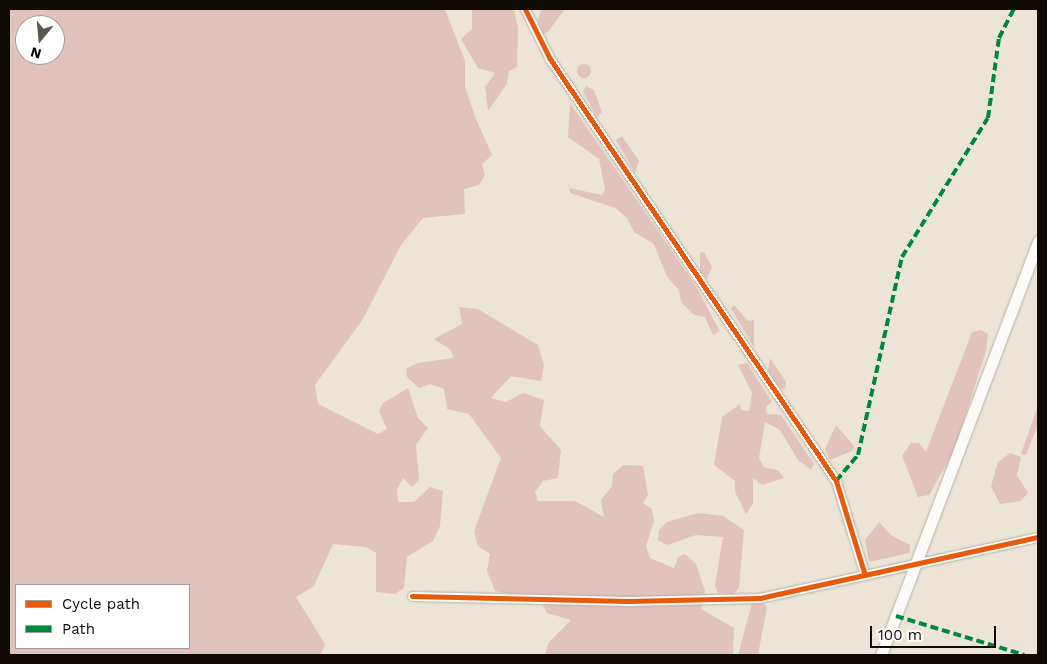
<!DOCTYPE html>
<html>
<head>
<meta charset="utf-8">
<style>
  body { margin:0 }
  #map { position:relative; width:1047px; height:664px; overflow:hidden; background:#ece5d7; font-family:"Work Sans",sans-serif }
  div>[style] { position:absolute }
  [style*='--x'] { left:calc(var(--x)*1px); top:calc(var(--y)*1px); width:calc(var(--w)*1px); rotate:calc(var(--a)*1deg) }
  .forest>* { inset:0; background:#e2c2bd }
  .round { border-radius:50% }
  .roads { filter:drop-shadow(0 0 1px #b5b0a6) drop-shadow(0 0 1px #b5b0a6) }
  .minor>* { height:9px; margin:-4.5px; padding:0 4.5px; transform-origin:4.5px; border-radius:4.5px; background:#fcfbf9 }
  .tertiary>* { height:11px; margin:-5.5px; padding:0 5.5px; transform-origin:5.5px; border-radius:5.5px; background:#fcfbf9 }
  .quiet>* { height:4px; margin-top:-2px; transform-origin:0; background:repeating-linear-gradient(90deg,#00873e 0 8px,transparent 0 12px) }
  .cycleway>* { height:5px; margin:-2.5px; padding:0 2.5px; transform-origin:2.5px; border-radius:2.5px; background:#e8590c }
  span { translate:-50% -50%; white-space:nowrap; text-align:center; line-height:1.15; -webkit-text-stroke:5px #fff; paint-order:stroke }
  .frame { position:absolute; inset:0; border:10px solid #0f0b04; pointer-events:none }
  .legend { position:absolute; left:15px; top:584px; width:175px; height:65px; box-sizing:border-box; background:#fff; border:1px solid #9f9d9b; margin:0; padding:6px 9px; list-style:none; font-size:15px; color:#0f0b04 }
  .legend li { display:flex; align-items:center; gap:10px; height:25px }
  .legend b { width:25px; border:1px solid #9f9d9b }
  .north { position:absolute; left:15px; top:15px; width:50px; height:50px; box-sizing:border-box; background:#fff; border:1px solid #9f9d9b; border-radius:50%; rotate:197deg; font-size:14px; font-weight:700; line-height:20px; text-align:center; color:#0f0b04 }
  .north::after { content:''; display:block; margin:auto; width:18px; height:22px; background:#5c574e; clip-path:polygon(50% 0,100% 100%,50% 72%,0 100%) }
  .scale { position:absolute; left:870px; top:626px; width:126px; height:22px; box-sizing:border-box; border:2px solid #0f0b04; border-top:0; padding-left:6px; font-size:15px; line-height:18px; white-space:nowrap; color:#0f0b04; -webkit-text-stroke:4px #fff; paint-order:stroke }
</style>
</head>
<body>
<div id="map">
  <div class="forest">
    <div style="clip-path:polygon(evenodd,9px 9px,445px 9px,465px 61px,465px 87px,476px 119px,492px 155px,482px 164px,485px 175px,479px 185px,464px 189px,465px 214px,423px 218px,401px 245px,363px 319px,315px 385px,318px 404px,378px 434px,387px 429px,379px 411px,383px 403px,408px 388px,418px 418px,428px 428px,416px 445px,419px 480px,412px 487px,403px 478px,397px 490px,398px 502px,414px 502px,430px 487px,443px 491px,440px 526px,433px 541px,407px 557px,404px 588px,395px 594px,376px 592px,376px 553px,366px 547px,333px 544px,314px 586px,296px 597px,325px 644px,321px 655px,9px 655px,9px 9px,25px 25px,55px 25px,55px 55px,25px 55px,25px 25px,9px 9px,16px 585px,189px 585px,189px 648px,16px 648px,16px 585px)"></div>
    <div style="clip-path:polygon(472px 9px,514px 9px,518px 28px,517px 67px,509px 71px,507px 84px,488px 111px,485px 87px,495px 73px,478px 68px,461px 39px,472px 29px)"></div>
    <div style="clip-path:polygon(541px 9px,565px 9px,548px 32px,542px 34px,538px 21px)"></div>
    <div class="round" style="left:577px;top:64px;width:14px;height:14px"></div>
    <div style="clip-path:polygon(586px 86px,594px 90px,602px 112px,597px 117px,583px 92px)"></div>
    <div style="clip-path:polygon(570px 103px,694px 283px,720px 331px,713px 335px,705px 317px,694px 315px,681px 302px,679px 290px,667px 277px,654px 244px,634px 232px,627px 218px,615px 208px,570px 193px,569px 188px,602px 195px,605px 190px,599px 159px,568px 137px)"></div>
    <div style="clip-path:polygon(622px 136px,639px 161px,635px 173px,616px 140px)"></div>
    <div style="clip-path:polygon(704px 252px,712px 267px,707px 279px,700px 271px,700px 253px)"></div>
    <div style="clip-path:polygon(734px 305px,748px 321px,754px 320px,754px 347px,731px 309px)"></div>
    <div style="clip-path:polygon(459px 307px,478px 309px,538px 345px,544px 365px,541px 381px,511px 376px,491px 398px,506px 402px,523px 393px,544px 400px,540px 426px,561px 450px,558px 478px,543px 481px,535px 492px,538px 501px,575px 501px,604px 517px,601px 500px,612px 486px,613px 474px,623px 465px,643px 466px,648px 495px,643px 503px,652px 509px,654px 521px,646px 546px,650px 558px,674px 568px,678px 557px,685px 554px,696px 564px,705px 591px,701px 609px,734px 628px,733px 655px,545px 655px,549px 642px,571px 620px,547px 613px,540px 600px,495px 591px,487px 571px,490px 554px,478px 546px,474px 531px,501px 458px,469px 414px,447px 409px,444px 389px,430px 384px,419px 388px,407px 377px,406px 369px,417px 363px,453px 358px,451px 350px,434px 339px,462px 324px)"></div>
    <div style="clip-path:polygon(981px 330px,988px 334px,986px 351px,954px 451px,929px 495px,918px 497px,902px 456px,911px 443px,919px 443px,926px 452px,972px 332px)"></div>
    <div style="clip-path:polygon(770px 358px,786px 382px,785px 389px,779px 388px,768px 370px)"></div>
    <div style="clip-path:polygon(747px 363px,772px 402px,766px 407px,767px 414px,781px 415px,814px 464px,811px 470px,798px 460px,780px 430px,765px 422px,759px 458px,764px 467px,778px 470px,784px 478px,762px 485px,753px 478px,753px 504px,746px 514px,735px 492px,735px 481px,714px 465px,722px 417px,740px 404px,741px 410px,749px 411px,752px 393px,738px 365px)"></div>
    <div style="clip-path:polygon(1038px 405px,1038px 425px,1026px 455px,1021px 454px)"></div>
    <div style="clip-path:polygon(836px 425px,854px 446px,852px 451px,830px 460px,825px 449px)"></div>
    <div style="clip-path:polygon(1010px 453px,1021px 457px,1017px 475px,1028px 493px,1021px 501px,1000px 504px,991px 486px,998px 462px)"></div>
    <div style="clip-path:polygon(698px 513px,723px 516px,744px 530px,739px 588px,733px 594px,718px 593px,715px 585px,723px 537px,696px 535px,667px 545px,658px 540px,659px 530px,667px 522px)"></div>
    <div style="clip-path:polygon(879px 522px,891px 535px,910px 545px,910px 553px,869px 562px,865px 540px)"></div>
    <div style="clip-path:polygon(761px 601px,767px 607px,758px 655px,738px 655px,752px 603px)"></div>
  </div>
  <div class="roads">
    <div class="minor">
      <div style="--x:525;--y:9;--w:56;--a:63.4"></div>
      <div style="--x:550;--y:59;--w:510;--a:55.87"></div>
      <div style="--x:836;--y:481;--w:98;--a:72.9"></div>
      <div style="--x:412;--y:596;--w:216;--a:1.3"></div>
      <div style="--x:628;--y:601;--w:132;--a:-1.3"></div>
      <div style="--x:760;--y:598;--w:285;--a:-12.4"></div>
    </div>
    <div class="tertiary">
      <div style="--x:881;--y:655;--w:443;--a:-69.2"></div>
    </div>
  </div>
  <div class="quiet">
    <div style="--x:836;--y:481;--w:34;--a:-50"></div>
    <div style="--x:858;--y:455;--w:203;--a:-77.5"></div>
    <div style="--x:902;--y:257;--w:163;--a:-58.3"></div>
    <div style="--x:988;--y:118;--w:81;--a:-82.2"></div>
    <div style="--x:999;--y:38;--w:33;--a:-63"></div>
    <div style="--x:896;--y:616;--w:134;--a:16.9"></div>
  </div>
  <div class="cycleway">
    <div style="--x:525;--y:9;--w:56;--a:63.4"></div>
    <div style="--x:550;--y:59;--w:510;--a:55.87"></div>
    <div style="--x:836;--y:481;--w:98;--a:72.9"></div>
    <div style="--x:412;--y:596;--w:216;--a:1.3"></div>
    <div style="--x:628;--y:601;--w:132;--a:-1.3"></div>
    <div style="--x:760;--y:598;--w:285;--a:-12.4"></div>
  </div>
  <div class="frame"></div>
  <ul class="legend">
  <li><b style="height:6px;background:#e8590c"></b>Cycle path</li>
  <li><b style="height:6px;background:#00873e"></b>Path</li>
  </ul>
  <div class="north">N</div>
  <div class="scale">100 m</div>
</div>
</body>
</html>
